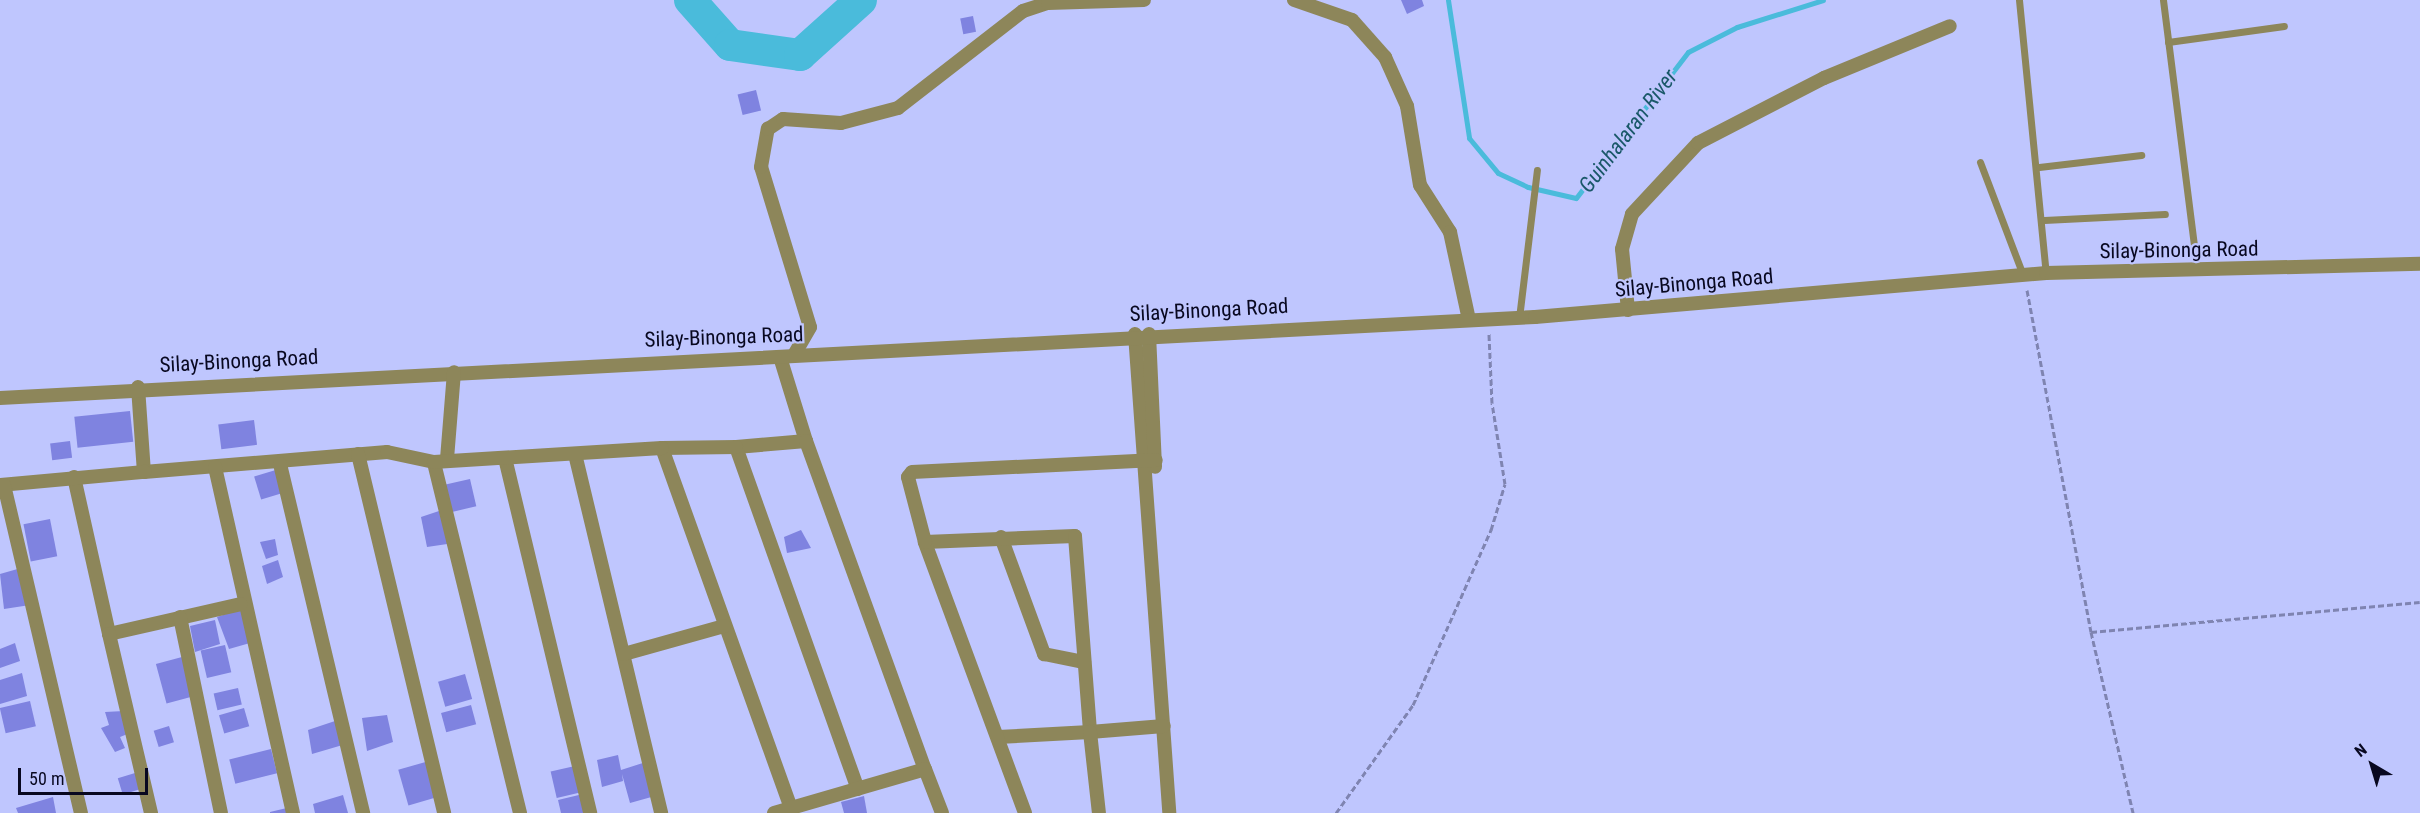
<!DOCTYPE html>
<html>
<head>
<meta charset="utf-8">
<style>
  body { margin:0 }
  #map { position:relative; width:2420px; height:813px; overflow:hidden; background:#bfc6fe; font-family:"Roboto Condensed",sans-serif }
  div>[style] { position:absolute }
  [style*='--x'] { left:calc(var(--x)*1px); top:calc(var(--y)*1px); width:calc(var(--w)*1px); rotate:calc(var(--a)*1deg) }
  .stream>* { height:5px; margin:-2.5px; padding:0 2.5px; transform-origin:2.5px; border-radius:2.5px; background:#4abbdb }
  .river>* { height:32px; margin:-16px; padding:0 16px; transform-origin:16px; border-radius:16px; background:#4abbdb }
  .building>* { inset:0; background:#7f83e0; transform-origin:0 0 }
  .path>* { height:3px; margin-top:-1.5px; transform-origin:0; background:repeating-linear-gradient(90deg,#7f84b1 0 6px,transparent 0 9px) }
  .service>* { height:7px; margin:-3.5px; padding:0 3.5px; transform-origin:3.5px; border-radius:3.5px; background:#8d865a }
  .minor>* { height:14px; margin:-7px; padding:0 7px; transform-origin:7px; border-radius:7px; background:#8d865a }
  span { translate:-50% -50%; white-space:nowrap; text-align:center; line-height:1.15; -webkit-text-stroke:4.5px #bfc6fe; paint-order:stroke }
  .street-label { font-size:21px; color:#080820 }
  .water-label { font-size:22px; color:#1a5869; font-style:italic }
  .north { position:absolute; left:2342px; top:735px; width:60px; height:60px; -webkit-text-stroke:4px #bfc6fe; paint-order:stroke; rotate:322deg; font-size:16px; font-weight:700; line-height:24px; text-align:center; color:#080820 }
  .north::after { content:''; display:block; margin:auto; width:21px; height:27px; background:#080820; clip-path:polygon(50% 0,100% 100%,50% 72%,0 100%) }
  .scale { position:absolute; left:18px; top:768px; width:130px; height:27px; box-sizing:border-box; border:3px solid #080820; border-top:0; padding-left:8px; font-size:18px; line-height:21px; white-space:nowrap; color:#080820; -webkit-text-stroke:4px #bfc6fe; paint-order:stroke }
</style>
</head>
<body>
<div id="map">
  <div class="stream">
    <div style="--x:1448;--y:0;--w:140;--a:81.3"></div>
    <div style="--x:1469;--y:138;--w:45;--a:50.4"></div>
    <div style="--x:1498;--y:173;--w:33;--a:25"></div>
    <div style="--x:1528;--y:187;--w:49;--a:12.9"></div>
    <div style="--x:1576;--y:198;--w:184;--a:-52.5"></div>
    <div style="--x:1688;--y:52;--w:55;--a:-27"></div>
    <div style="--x:1737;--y:27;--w:90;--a:-17.4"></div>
  </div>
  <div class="river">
    <div style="--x:690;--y:0;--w:60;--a:48.4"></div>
    <div style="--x:730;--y:45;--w:71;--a:8.1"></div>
    <div style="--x:800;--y:55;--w:82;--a:-42"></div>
  </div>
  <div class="building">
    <div style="clip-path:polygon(1401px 0,1422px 0,1424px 6px,1407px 14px)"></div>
    <div style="left:973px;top:16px;width:16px;height:13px;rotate:79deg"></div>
    <div style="left:756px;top:90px;width:21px;height:19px;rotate:76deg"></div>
    <div style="left:130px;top:411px;width:31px;height:56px;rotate:84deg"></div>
    <div style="left:254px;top:420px;width:25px;height:36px;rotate:83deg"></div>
    <div style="left:70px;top:441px;width:17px;height:20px;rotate:83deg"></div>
    <div style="left:279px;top:469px;width:24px;height:26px;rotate:73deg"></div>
    <div style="left:470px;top:479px;width:28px;height:25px;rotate:77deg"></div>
    <div style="clip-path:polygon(445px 509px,454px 543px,427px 547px,421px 517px)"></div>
    <div style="left:50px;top:519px;width:38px;height:27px;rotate:79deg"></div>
    <div style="clip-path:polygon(801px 530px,811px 548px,787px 553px,784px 537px)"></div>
    <div style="clip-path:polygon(275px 539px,278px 555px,266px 559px,260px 542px)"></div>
    <div style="clip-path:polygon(278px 560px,283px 577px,267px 584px,262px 566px)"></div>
    <div style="clip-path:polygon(21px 568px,30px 605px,4px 609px,0 574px)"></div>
    <div style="clip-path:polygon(241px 609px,250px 643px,229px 649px,217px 617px)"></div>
    <div style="clip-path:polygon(215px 620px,220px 644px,195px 652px,190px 626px)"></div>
    <div style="clip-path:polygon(15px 643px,20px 661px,0 668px,0 649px)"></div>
    <div style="left:225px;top:645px;width:28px;height:25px;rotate:77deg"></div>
    <div style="left:182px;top:657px;width:41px;height:27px;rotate:75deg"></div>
    <div style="clip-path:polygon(22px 673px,27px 696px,0 704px,0 680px)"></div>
    <div style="left:465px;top:674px;width:26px;height:28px;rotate:74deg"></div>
    <div style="left:238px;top:688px;width:17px;height:25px;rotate:77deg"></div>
    <div style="left:30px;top:701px;width:26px;height:31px;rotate:77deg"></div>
    <div style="left:471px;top:705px;width:20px;height:31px;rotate:75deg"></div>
    <div style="left:244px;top:708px;width:19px;height:26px;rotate:74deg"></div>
    <div style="clip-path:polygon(124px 711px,130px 733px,120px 737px,125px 748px,115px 752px,101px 728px,109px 725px,105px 712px)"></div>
    <div style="clip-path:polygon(387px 715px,393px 742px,367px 751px,362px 718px)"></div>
    <div style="clip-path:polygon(341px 719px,346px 744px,312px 754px,308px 730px)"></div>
    <div style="left:169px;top:726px;width:17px;height:16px;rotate:73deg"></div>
    <div style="left:271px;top:749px;width:25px;height:43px;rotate:76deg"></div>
    <div style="clip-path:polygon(618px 755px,621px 770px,649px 761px,655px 796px,630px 803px,622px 774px,623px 781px,602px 787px,597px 760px)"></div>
    <div style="left:429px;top:761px;width:37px;height:32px;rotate:74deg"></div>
    <div style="left:575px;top:766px;width:27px;height:25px;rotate:77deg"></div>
    <div style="left:135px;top:773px;width:17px;height:18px;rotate:73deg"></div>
    <div style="clip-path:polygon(583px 794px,588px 813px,561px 813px,558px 800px)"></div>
    <div style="clip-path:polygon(343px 795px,348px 813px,315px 813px,313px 804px)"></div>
    <div style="clip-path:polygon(864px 796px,867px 813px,844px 813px,841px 802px)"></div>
    <div style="clip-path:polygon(53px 797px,56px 813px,18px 813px,16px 808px)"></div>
    <div style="clip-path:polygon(291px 807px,292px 813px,270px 813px,270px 812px)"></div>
  </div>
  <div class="path">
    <div style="--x:2027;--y:290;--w:348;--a:79.4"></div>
    <div style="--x:2091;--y:632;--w:330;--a:-5.2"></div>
    <div style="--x:2091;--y:632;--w:186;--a:76.9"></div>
    <div style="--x:1336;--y:813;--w:133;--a:-54.5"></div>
    <div style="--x:1413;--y:705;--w:192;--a:-66"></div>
    <div style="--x:1491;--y:530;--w:48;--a:-73.1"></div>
    <div style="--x:1505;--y:484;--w:82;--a:-99.1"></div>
    <div style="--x:1492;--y:403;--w:70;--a:-92.5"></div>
  </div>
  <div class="service">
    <div style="--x:2019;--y:0;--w:274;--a:84.4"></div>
    <div style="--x:2163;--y:0;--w:272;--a:82.8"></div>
    <div style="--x:2168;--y:42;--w:117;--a:-7.9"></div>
    <div style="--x:1980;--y:162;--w:121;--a:69.2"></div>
    <div style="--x:2039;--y:167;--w:103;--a:-6.7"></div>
    <div style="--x:2044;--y:220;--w:121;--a:-2.8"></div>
    <div style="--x:1519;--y:318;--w:149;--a:-83.1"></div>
  </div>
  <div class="minor">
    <div style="--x:1294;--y:0;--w:61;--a:19"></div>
    <div style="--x:1352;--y:20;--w:50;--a:48.3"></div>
    <div style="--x:1385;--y:57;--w:54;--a:65.8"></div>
    <div style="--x:1407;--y:106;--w:80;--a:80.7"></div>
    <div style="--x:1420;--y:185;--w:56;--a:57.4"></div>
    <div style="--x:1450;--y:232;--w:90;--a:77.8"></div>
    <div style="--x:1628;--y:310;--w:61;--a:-95.6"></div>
    <div style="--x:1622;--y:249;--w:36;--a:-74"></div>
    <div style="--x:1632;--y:214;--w:97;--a:-47.1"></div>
    <div style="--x:1698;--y:143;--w:142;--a:-27.3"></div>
    <div style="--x:1824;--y:78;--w:136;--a:-22.4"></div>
    <div style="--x:1135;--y:334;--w:480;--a:85.9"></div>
    <div style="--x:1149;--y:334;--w:133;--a:87.4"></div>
    <div style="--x:794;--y:355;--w:32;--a:-60"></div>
    <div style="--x:810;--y:327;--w:167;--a:-107"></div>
    <div style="--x:761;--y:167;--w:39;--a:-80"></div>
    <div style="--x:768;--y:129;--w:18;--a:-34"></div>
    <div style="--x:783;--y:119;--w:58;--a:3.9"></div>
    <div style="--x:841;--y:123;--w:59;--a:-14.7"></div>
    <div style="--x:898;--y:108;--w:158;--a:-37.8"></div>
    <div style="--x:1023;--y:11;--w:26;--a:-18"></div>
    <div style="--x:1048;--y:3;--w:96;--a:-1.8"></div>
    <div style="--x:780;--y:357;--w:88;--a:72.8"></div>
    <div style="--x:806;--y:441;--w:70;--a:175.1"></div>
    <div style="--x:736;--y:447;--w:363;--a:70.4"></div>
    <div style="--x:138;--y:387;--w:85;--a:86"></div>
    <div style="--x:144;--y:472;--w:244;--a:-4.7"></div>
    <div style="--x:387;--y:452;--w:48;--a:12"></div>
    <div style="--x:0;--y:398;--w:1537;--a:-3.02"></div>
    <div style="--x:1535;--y:317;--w:513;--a:-4.92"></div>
    <div style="--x:2046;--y:273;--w:374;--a:-1.4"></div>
    <div style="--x:806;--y:441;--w:349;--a:70.1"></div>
    <div style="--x:736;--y:447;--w:74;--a:179.2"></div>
    <div style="--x:662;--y:448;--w:382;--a:70.3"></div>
    <div style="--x:358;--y:454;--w:369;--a:76.5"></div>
    <div style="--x:575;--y:454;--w:369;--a:76.5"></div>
    <div style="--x:505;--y:458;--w:365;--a:76.5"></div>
    <div style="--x:447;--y:459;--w:87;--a:-85.4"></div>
    <div style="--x:280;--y:464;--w:359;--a:76.6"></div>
    <div style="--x:215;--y:467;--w:355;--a:77.3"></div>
    <div style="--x:74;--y:477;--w:161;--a:77.4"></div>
    <div style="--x:109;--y:634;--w:135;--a:-12.8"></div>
    <div style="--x:0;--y:485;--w:145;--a:-5.2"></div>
    <div style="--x:4;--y:485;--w:337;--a:76.8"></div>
    <div style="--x:1001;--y:537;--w:125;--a:69.8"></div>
    <div style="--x:1044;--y:654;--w:41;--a:11.3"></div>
    <div style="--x:925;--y:542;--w:150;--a:-2.3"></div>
    <div style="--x:1075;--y:536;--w:197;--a:85.6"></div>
    <div style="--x:1090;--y:732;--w:74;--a:-4.6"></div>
    <div style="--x:180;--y:617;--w:200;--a:78.2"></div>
    <div style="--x:109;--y:634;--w:184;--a:76.8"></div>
    <div style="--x:624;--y:654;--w:104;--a:-15.6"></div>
    <div style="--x:998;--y:737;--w:92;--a:-3.1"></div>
    <div style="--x:1090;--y:732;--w:81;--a:83.7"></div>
    <div style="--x:520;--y:813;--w:361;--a:-103.8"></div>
    <div style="--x:434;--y:462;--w:228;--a:-3.5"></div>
    <div style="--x:774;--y:813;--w:157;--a:-16.2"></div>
    <div style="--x:925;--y:769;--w:47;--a:68.9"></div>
    <div style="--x:1025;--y:813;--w:289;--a:-110.3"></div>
    <div style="--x:925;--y:542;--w:67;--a:-104.7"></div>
    <div style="--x:908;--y:477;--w:6;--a:-51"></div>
    <div style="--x:912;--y:472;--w:244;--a:-2.8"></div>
  </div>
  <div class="street-label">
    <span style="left:2179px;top:250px;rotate:-1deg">Silay-Binonga Road</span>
    <span style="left:1694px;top:283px;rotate:-5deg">Silay-Binonga Road</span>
    <span style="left:1209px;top:310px;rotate:-3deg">Silay-Binonga Road</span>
    <span style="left:724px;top:337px;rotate:-2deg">Silay-Binonga Road</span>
    <span style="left:239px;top:361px;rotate:-3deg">Silay-Binonga Road</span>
  </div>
  <div class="water-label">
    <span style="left:1628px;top:131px;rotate:-53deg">Guinhalaran River</span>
  </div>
  <div class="north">N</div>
  <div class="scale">50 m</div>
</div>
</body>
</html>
